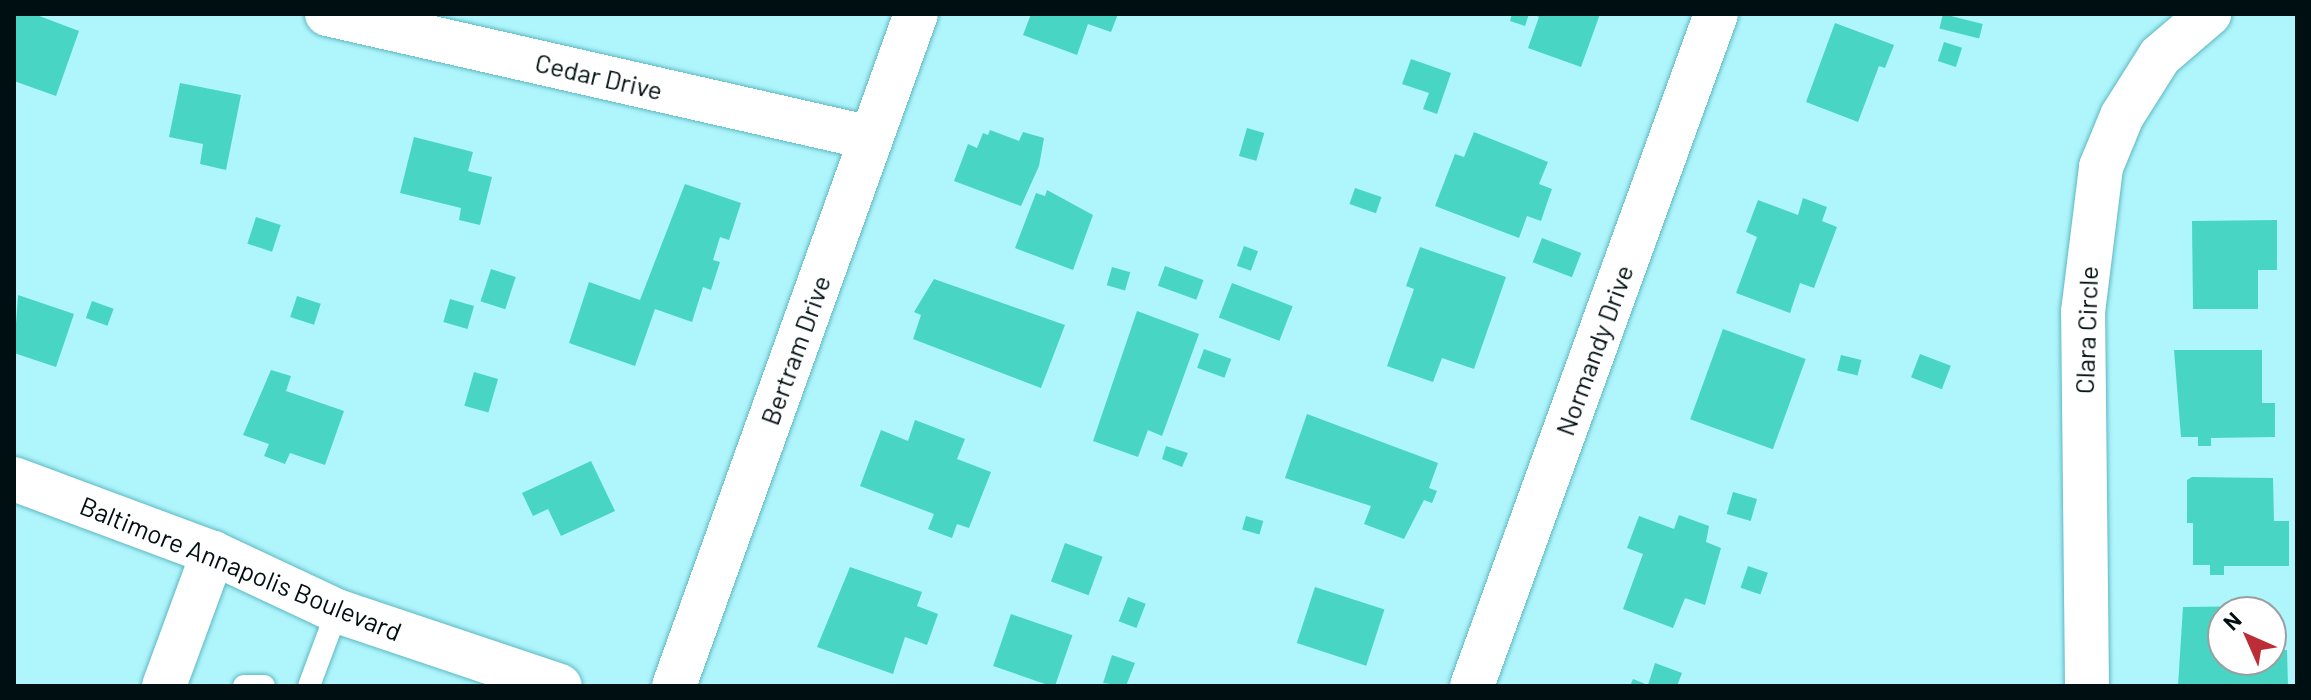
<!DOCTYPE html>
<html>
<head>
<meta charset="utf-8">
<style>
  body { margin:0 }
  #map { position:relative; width:2311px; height:700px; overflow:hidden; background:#aff5fc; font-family:Barlow,sans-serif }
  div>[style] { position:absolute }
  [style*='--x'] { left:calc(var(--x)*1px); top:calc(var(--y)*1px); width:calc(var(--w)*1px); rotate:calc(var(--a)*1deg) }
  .building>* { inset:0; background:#49d5c4; transform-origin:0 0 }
  .roads { filter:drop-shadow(0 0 2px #5db8c1) drop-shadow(0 0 2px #5db8c1) }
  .service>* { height:22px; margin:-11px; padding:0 11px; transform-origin:11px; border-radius:11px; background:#fff }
  .minor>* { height:44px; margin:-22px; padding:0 22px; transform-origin:22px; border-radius:22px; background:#fff }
  .secondary>* { height:44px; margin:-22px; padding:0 22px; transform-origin:22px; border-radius:22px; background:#fff }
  span { translate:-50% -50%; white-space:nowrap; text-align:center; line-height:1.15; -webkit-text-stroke:7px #fff; paint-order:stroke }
  .street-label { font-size:26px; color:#000f11 }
  .frame { position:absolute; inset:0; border:16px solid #000f11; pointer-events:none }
  .north { position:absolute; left:2207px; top:596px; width:80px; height:80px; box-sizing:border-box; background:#fff; border:2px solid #999fa0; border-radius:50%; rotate:315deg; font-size:22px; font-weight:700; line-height:32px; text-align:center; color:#000f11 }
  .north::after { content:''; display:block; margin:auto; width:28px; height:36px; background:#bd2d35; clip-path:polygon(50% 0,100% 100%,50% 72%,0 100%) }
</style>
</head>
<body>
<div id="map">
  <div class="building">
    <div style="clip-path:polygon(14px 14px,34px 14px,79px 31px,56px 96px,14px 81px)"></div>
    <div style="clip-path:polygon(1031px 14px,1118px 14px,1111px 32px,1088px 24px,1077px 55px,1023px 35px)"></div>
    <div style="clip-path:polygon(1512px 14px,1529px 14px,1525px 26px,1510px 21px)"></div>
    <div style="clip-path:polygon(1533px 14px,1600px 14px,1581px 67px,1528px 48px,1539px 17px)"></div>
    <div style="left:1943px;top:14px;width:41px;height:15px;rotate:14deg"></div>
    <div style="clip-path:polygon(1835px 23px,1894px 45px,1885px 68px,1879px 66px,1858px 122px,1806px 102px)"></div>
    <div style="left:1944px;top:42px;width:19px;height:20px;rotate:18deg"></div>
    <div style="clip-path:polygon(1411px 59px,1451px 73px,1437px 114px,1423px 109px,1429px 93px,1402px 84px)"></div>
    <div style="clip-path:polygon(180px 83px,241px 95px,226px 170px,200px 164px,203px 144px,169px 137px)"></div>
    <div style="left:1247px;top:128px;width:18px;height:29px;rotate:16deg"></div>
    <div style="clip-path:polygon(990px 130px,1019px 141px,1023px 132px,1044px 138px,1039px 166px,1021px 206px,954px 181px,968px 144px,977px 148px,983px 133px,988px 135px)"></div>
    <div style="clip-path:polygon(1474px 132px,1548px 162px,1539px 184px,1552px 189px,1547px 203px,1541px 221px,1527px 216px,1519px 238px,1435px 206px,1455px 154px,1464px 157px)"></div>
    <div style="clip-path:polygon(414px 137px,473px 152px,468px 171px,492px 177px,480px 225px,459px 220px,461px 208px,400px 193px)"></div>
    <div style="clip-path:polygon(685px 184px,741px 203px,729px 240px,720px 237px,713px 260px,720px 262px,711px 290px,703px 287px,692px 322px,655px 309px,635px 366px,569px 343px,589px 282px,640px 300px)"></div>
    <div style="left:1355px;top:188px;width:28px;height:17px;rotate:19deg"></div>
    <div style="clip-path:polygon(1047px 190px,1093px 215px,1073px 270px,1015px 248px,1036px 193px,1045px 196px)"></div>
    <div style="clip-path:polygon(1803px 198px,1827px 207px,1822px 221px,1837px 227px,1814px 288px,1800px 283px,1790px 313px,1736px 293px,1757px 237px,1746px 232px,1758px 200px,1798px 215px)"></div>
    <div style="left:256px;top:217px;width:26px;height:28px;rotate:18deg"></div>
    <div style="clip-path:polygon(2277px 220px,2277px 270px,2258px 270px,2258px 309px,2193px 309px,2192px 221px)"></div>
    <div style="left:1542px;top:238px;width:42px;height:26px;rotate:21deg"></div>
    <div style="left:1244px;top:246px;width:15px;height:21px;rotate:20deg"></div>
    <div style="clip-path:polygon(1420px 247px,1506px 277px,1474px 369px,1442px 358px,1433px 382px,1387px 366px,1414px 289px,1406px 286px)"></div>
    <div style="left:1165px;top:266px;width:41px;height:21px;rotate:20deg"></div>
    <div style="left:1112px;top:267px;width:19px;height:19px;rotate:16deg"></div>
    <div style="left:491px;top:269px;width:26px;height:34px;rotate:18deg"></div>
    <div style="clip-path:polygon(934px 279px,1065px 325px,1041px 388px,913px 339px,921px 315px,914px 312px)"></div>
    <div style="left:1232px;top:283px;width:65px;height:37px;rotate:21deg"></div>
    <div style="clip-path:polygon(18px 295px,74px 314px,56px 367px,14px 353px)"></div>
    <div style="left:297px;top:296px;width:25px;height:22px;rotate:18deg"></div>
    <div style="left:450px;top:299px;width:25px;height:24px;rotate:16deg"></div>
    <div style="left:92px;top:301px;width:23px;height:18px;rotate:20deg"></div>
    <div style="clip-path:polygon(1137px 311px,1199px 334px,1162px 436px,1148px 430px,1138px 457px,1093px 441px)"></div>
    <div style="left:1723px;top:329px;width:88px;height:96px;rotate:20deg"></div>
    <div style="left:1204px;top:349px;width:29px;height:20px;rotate:20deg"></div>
    <div style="clip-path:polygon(2174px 350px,2262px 350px,2262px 403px,2275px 403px,2275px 437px,2211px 438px,2211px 446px,2198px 446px,2198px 437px,2181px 437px)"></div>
    <div style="left:1920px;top:354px;width:33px;height:25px;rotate:21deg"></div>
    <div style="left:1841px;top:355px;width:21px;height:16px;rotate:14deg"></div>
    <div style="clip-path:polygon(271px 370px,291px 376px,286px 391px,344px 411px,325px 465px,290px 453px,285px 464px,264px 456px,269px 444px,243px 435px)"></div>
    <div style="left:474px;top:372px;width:25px;height:35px;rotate:16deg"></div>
    <div style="clip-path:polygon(1307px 414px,1438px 463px,1429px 488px,1437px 491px,1432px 503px,1424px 500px,1404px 539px,1364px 524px,1371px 506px,1285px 478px)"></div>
    <div style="clip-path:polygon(915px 420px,965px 439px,957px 459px,991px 472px,969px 528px,957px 524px,952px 538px,928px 529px,934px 514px,860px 486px,881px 430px,908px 441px)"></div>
    <div style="clip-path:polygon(1166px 446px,1188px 453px,1182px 467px,1162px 459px)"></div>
    <div style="clip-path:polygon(591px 461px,615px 511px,561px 536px,548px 509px,533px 516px,522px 493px)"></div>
    <div style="clip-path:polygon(2192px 477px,2273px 478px,2274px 521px,2289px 521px,2289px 566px,2224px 566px,2224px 575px,2210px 575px,2210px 565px,2193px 565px,2193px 523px,2187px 523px,2187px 480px)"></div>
    <div style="left:1733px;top:492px;width:25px;height:23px;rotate:16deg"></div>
    <div style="clip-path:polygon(1679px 515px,1709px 526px,1706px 542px,1721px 548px,1705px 605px,1685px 598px,1673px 628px,1623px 609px,1643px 554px,1627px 548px,1639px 516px,1674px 529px)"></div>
    <div style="left:1246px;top:516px;width:18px;height:14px;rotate:16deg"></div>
    <div style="left:1065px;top:543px;width:40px;height:41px;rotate:20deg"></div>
    <div style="left:1748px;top:566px;width:21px;height:23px;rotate:19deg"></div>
    <div style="clip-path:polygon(850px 567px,922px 592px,917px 606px,938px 614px,927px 645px,905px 637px,893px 674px,817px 647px)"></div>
    <div style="left:1315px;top:587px;width:73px;height:59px;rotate:18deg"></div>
    <div style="left:1128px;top:597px;width:19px;height:26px;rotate:21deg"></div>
    <div style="clip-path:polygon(2265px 606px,2265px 612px,2223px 612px,2223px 660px,2271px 660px,2271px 650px,2287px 650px,2288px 686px,2178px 686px,2183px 607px)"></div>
    <div style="left:1011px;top:614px;width:65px;height:55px;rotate:19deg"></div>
    <div style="clip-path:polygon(1112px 655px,1135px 663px,1126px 686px,1103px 683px)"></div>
    <div style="clip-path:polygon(1655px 663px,1682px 673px,1677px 686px,1630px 686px,1633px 679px,1648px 685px)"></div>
  </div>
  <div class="roads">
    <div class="service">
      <div style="--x:244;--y:686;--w:20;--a:0"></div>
      <div style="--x:309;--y:686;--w:80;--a:-69.5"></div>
    </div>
    <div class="minor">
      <div style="--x:327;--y:14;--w:558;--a:12.84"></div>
      <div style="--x:164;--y:686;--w:142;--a:-69.8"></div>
      <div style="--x:674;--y:686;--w:714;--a:-70.2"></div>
      <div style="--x:1472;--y:686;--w:715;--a:-70.04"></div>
      <div style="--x:2087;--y:686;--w:374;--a:-90.6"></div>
      <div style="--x:2083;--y:312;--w:146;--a:-82.9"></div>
      <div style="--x:2101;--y:167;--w:55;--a:-67.6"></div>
      <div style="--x:2122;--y:116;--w:71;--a:-57.7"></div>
      <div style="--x:2160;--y:56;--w:65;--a:-40.6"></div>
    </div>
    <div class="secondary">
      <div style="--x:14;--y:479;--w:212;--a:20.4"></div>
      <div style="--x:213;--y:553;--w:137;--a:25.1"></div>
      <div style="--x:337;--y:611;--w:235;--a:18.6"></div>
    </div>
  </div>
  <div class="street-label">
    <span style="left:599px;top:76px;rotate:13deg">Cedar Drive</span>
    <span style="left:2086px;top:330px;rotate:-88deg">Clara Circle</span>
    <span style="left:795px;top:350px;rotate:-70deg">Bertram Drive</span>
    <span style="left:1594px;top:350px;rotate:-70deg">Normandy Drive</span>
    <span style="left:241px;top:568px;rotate:22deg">Baltimore Annapolis Boulevard</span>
  </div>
  <div class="frame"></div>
  <div class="north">N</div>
</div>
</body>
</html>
